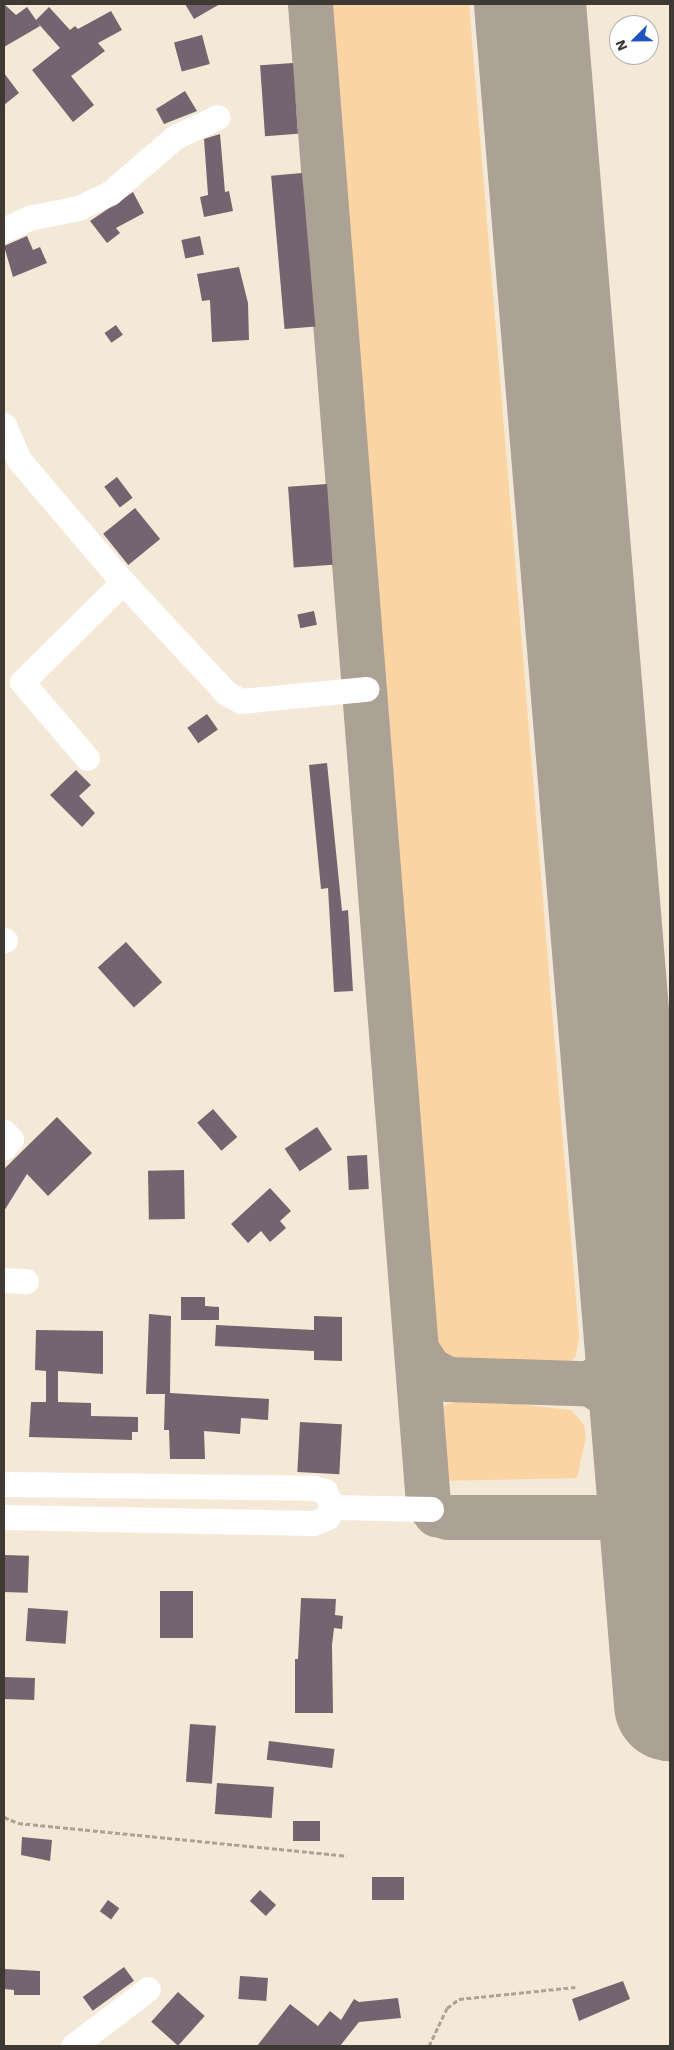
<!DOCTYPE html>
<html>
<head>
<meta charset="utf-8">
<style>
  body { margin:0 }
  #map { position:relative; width:674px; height:2050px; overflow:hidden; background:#f4e8d7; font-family:"Work Sans",sans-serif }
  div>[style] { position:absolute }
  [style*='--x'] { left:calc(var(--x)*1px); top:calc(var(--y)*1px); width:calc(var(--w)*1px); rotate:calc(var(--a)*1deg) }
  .green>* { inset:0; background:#fad4a2 }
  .taxiway>* { height:45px; margin:-22.5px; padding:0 22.5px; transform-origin:22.5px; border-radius:22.5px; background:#aba295 }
  .runway>* { height:112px; margin:-56px; padding:0 56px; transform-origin:56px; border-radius:56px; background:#aba295 }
  .building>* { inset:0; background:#74646f; transform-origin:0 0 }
  .path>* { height:3px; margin-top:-1.5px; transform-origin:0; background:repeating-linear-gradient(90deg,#aba396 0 5px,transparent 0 7.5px) }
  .minor>* { height:25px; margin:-12.5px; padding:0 12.5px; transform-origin:12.5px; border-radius:12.5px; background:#fff }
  span { translate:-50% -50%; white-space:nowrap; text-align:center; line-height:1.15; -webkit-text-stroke:5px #fff; paint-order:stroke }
  .frame { position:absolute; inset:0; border:5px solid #3e3a33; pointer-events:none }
  .north { position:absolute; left:609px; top:15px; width:50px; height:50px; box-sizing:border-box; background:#fff; border:1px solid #b2b0ad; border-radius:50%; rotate:247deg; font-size:14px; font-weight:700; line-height:20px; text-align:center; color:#3e3a33 }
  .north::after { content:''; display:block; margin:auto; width:18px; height:22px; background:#1e53c0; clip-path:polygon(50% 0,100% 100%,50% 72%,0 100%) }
</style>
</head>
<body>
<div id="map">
  <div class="green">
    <div style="clip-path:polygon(319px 4px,469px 4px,579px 1336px,576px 1356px,559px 1372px,444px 1365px,436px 1360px,429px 1343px)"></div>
    <div style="clip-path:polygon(464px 1398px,571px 1410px,584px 1425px,586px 1436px,577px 1478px,440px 1481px,434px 1418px,441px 1407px)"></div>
  </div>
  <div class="taxiway">
    <div style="--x:310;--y:4;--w:1505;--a:85.5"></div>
    <div style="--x:428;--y:1504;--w:13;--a:51"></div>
    <div style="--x:436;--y:1514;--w:12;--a:14"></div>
    <div style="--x:448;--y:1517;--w:207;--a:0"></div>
    <div style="--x:416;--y:1349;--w:24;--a:57"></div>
    <div style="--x:429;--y:1369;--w:21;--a:28"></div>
    <div style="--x:448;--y:1379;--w:222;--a:1.8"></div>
    <div style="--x:590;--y:1383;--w:40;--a:34"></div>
    <div style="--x:623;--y:1405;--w:38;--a:48"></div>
    <div style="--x:648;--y:1433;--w:39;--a:-55"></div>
    <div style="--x:590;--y:1383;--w:37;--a:-35"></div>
    <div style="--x:620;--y:1362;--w:38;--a:-60"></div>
    <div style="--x:660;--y:1574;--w:27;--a:68"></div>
    <div style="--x:665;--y:1646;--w:5;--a:0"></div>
  </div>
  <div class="runway">
    <div style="--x:530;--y:4;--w:1707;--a:85.29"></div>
  </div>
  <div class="building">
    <div style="clip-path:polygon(4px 4px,16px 15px,27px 7px,36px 20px,49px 7px,70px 30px,75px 26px,78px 29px,111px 11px,122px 30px,98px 43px,105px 51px,71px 76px,94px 105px,73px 122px,32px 70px,60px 48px,36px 21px,40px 26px,4px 47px)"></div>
    <div style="clip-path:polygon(185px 4px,220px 4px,194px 19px)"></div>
    <div style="left:202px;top:35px;width:30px;height:29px;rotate:75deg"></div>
    <div style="left:293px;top:63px;width:71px;height:33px;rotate:86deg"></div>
    <div style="clip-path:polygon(4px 73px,19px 93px,4px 105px)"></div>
    <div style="clip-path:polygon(185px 91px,197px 111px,164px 124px,156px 109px)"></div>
    <div style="clip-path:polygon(220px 134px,225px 192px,229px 191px,233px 211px,204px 217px,200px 197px,208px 195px,204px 139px)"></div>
    <div style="left:302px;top:173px;width:154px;height:31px;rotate:85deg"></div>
    <div style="clip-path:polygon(133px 192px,144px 213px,116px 228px,120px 233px,107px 243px,90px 221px)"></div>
    <div style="clip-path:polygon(27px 236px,33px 250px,40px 247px,47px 263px,13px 277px,4px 246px)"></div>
    <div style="left:200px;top:236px;width:19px;height:19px;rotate:78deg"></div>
    <div style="clip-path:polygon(239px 267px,248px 303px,249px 340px,212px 342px,210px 300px,202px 301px,197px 274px)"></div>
    <div style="left:116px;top:325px;width:12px;height:14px;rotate:55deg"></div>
    <div style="left:117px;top:477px;width:26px;height:16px;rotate:53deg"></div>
    <div style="left:327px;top:484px;width:81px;height:39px;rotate:86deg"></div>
    <div style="left:135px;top:508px;width:40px;height:41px;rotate:51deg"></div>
    <div style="left:314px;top:611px;width:14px;height:17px;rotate:78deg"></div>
    <div style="left:207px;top:714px;width:19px;height:24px;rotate:55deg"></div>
    <div style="clip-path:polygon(327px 763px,342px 911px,348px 910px,353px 991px,334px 992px,328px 888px,321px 889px,309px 765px)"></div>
    <div style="clip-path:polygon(76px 770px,91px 785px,79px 796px,95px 813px,82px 827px,50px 795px)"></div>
    <div style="left:126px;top:942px;width:54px;height:38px;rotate:48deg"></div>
    <div style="left:213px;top:1109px;width:37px;height:21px;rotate:49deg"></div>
    <div style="clip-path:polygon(57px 1117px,92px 1153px,48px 1196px,27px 1174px,4px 1211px,4px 1169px)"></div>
    <div style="left:317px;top:1127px;width:27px;height:39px;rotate:56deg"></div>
    <div style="left:367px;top:1155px;width:34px;height:20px;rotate:87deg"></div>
    <div style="left:184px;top:1170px;width:49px;height:36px;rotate:89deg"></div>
    <div style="clip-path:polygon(270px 1188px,291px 1211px,280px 1221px,286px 1228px,270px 1242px,261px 1231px,248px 1243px,231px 1224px)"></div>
    <div style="clip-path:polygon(181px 1297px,205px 1297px,205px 1306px,219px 1307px,219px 1320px,181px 1320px)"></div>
    <div style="clip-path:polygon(149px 1314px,171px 1316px,170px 1393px,269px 1399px,268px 1420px,241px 1418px,240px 1434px,204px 1431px,205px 1459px,170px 1459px,169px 1430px,164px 1430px,165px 1394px,146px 1394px)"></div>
    <div style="clip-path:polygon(314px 1316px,342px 1317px,342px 1361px,314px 1360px,314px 1351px,215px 1346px,216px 1325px,314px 1330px)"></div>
    <div style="clip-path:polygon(36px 1330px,103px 1331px,103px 1374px,58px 1371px,58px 1402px,91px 1403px,91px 1416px,138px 1417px,138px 1432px,132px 1432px,132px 1440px,29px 1437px,31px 1402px,46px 1402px,46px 1371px,35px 1370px)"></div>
    <div style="left:300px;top:1422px;width:42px;height:50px;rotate:3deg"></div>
    <div style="left:4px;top:1555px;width:25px;height:37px;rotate:2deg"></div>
    <div style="left:160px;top:1591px;width:33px;height:47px"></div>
    <div style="clip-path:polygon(301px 1598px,336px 1599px,335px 1615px,343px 1616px,342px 1629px,334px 1628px,332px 1645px,333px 1713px,295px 1713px,295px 1659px,298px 1659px)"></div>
    <div style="left:28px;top:1608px;width:40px;height:33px;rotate:4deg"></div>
    <div style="left:4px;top:1677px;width:31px;height:22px;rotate:2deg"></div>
    <div style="left:190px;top:1724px;width:26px;height:58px;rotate:4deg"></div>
    <div style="left:269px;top:1741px;width:66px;height:19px;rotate:7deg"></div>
    <div style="left:217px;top:1783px;width:57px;height:31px;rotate:4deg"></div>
    <div style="left:293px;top:1821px;width:27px;height:20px"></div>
    <div style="clip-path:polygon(22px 1837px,52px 1840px,50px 1861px,21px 1855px)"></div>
    <div style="left:372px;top:1877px;width:32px;height:23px"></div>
    <div style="left:260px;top:1890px;width:22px;height:15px;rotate:43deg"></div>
    <div style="left:108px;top:1900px;width:14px;height:14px;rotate:36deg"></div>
    <div style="left:124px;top:1967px;width:17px;height:51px;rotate:54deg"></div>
    <div style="clip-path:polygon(4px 1969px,40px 1971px,40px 1995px,14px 1995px,14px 1990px,4px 1989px)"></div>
    <div style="left:240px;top:1976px;width:28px;height:23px;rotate:4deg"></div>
    <div style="clip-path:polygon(623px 1981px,630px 1999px,579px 2021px,572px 1999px)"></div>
    <div style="left:178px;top:1992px;width:36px;height:40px;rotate:42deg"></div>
    <div style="clip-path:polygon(398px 1998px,401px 2018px,359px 2022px,340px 2046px,257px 2046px,290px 2004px,318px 2026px,330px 2011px,341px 2020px,354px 1999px,359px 2002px)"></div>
  </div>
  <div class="path">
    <div style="--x:4;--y:1817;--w:15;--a:23"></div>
    <div style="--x:18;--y:1823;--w:330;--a:5.7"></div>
    <div style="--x:429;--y:2046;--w:42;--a:-64.7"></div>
    <div style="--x:447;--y:2008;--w:15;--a:-37"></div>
    <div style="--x:459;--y:1999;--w:117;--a:-5.9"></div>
  </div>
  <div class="minor">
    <div style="--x:4;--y:230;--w:28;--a:-26"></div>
    <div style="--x:29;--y:218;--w:50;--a:-11.5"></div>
    <div style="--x:78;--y:208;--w:35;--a:-25"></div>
    <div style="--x:110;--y:193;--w:86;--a:-40.7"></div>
    <div style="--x:175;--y:137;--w:47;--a:-24.9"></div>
    <div style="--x:4;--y:425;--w:38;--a:67"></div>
    <div style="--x:19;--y:460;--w:160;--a:49.6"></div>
    <div style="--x:123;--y:582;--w:151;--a:47.1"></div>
    <div style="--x:226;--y:693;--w:17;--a:28"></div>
    <div style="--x:241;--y:701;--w:126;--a:-5.5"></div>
    <div style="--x:87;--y:758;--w:100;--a:-130.5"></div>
    <div style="--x:22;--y:682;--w:142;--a:-44.7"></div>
    <div style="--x:4;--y:940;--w:1;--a:0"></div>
    <div style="--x:4;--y:1132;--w:10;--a:45"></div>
    <div style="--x:11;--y:1139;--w:11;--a:131"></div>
    <div style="--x:4;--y:1280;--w:22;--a:3"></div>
    <div style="--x:4;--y:1484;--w:310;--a:0.7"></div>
    <div style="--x:314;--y:1488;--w:11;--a:15"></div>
    <div style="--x:325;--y:1491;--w:17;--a:66"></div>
    <div style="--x:332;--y:1507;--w:11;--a:112"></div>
    <div style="--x:328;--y:1517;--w:15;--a:157"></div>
    <div style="--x:314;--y:1523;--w:310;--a:-178.9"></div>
    <div style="--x:332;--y:1507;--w:99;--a:1.2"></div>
    <div style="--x:73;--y:2046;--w:94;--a:-37.2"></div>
  </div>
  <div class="frame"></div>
  <div class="north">N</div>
</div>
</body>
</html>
